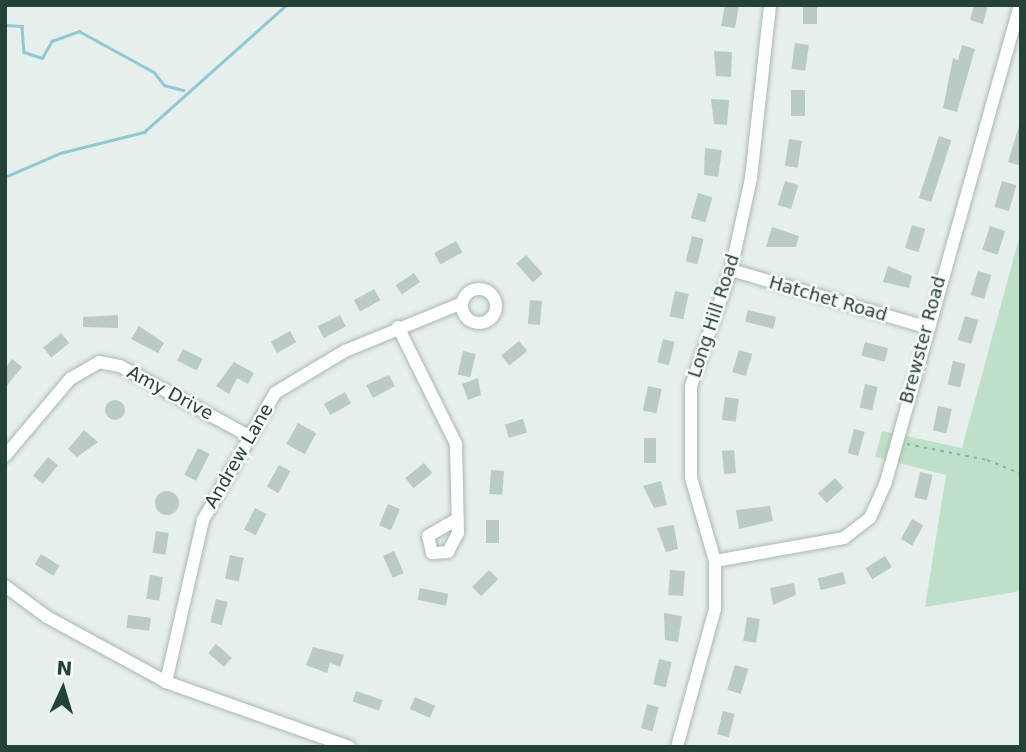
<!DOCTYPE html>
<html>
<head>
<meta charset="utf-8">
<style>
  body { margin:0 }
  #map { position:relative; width:1026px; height:752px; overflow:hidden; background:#e6efeb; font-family:"DejaVu Sans",sans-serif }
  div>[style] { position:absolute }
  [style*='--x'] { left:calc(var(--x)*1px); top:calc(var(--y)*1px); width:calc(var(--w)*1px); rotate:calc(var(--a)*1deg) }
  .green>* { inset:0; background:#bfe0c8 }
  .stream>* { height:2.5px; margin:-1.25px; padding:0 1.25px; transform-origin:1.25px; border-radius:1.25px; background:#8ec9d4 }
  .building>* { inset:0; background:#bbcac4; transform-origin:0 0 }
  .round { border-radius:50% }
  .path>* { height:2px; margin-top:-1px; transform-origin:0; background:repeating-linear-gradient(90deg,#86b3a5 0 3.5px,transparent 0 8.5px) }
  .roads { filter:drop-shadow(0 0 2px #a8b8b2) drop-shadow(0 0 2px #a8b8b2) }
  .minor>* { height:12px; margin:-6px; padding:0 6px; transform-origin:6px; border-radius:6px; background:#fff }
  .minor>.ring { margin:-6px; padding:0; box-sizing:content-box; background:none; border:12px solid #fff; border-radius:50% }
  span { translate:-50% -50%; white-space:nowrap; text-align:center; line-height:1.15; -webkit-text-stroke:5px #f7fbf9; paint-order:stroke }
  .street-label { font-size:18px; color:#24423a }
  .frame { position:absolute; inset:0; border:7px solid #24423a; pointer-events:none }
  .north { position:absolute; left:28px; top:654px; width:70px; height:70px; -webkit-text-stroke:5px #f7fbf9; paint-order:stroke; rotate:4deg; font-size:19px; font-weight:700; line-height:28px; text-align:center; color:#24423a }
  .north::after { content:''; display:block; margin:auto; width:24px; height:32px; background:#24423a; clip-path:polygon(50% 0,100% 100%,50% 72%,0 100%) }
</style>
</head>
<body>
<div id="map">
  <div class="green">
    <div style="clip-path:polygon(1021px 231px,1021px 591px,925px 607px,946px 475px,875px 457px,882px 431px,962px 448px)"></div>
  </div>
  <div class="stream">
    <div style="--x:5;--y:25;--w:17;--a:3"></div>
    <div style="--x:22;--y:26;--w:26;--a:86"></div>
    <div style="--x:24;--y:52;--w:19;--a:18"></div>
    <div style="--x:42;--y:58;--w:20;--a:-60"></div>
    <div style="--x:52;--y:41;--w:29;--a:-20"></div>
    <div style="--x:79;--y:31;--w:85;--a:28.7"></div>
    <div style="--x:154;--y:72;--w:16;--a:52"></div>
    <div style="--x:164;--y:85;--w:20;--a:15"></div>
    <div style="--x:5;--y:177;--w:60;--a:-23.6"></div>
    <div style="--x:60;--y:153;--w:87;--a:-14"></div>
    <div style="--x:144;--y:132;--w:191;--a:-41.8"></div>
  </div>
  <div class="building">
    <div style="clip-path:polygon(725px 5px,739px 5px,735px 28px,721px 26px)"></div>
    <div style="left:803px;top:5px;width:14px;height:19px"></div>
    <div style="clip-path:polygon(974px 5px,988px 5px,983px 24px,970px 20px)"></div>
    <div style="left:795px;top:43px;width:14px;height:26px;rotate:8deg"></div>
    <div style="clip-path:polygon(962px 45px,975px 49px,957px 112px,943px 108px,953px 58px,958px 60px)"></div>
    <div style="clip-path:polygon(714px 51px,732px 52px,731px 77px,716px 76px)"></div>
    <div style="left:791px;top:90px;width:14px;height:26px"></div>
    <div style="clip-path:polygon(711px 99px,729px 100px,727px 125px,714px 124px)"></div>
    <div style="clip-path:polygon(1019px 126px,1021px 127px,1021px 166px,1008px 162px)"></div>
    <div style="left:939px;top:136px;width:13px;height:65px;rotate:18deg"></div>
    <div style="left:789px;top:139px;width:13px;height:27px;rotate:9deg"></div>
    <div style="clip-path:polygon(705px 148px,722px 150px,718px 177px,704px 175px)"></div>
    <div style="left:785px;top:181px;width:14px;height:25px;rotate:17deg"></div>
    <div style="left:1002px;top:181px;width:15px;height:27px;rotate:16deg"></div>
    <div style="left:698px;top:193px;width:15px;height:26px;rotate:16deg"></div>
    <div style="left:912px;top:225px;width:14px;height:24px;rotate:17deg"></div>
    <div style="left:990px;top:226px;width:16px;height:25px;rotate:18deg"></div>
    <div style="clip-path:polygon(772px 227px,799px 236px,796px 247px,766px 247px)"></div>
    <div style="left:692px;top:236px;width:12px;height:26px;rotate:14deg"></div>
    <div style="left:456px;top:241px;width:13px;height:25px;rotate:61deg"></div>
    <div style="left:526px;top:255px;width:25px;height:13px;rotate:48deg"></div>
    <div style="clip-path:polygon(888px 266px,912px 276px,909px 288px,883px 282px)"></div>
    <div style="left:978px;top:271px;width:14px;height:25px;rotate:17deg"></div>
    <div style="left:414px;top:273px;width:11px;height:22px;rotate:56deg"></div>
    <div style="left:374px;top:289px;width:13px;height:23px;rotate:61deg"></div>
    <div style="left:675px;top:291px;width:14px;height:26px;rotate:12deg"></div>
    <div style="left:530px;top:300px;width:12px;height:24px;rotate:5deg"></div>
    <div style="left:748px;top:310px;width:29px;height:12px;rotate:14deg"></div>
    <div style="clip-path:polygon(118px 315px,118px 328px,83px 327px,83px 317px)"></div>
    <div style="left:340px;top:315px;width:13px;height:25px;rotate:63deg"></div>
    <div style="left:965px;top:316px;width:14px;height:25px;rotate:17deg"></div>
    <div style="clip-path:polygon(139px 326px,164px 343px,158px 353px,131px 339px)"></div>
    <div style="left:290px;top:331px;width:13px;height:22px;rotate:61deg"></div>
    <div style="left:61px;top:333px;width:13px;height:23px;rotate:51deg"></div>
    <div style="left:663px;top:339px;width:12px;height:24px;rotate:14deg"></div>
    <div style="left:519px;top:341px;width:13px;height:23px;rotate:51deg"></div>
    <div style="left:865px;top:342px;width:24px;height:14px;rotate:15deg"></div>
    <div style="left:183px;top:349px;width:22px;height:13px;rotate:27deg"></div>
    <div style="left:739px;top:350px;width:14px;height:23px;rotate:17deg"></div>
    <div style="left:463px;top:351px;width:13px;height:24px;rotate:13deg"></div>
    <div style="clip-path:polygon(12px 359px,22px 367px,5px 388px,5px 368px)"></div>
    <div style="left:953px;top:361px;width:13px;height:24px;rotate:13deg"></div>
    <div style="clip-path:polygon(234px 362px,254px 373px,248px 384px,237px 378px,229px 394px,216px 386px)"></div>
    <div style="clip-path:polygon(389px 375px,395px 386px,373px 398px,366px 385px)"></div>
    <div style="clip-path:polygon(478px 378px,481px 395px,468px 400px,462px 384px)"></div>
    <div style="left:865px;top:384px;width:13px;height:24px;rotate:13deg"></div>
    <div style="left:648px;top:386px;width:14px;height:25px;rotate:12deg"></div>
    <div style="left:345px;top:392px;width:13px;height:24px;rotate:61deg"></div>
    <div style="left:725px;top:397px;width:14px;height:23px;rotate:8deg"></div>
    <div class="round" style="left:105px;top:400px;width:20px;height:20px"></div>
    <div style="left:938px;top:406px;width:14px;height:25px;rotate:12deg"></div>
    <div style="left:523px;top:419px;width:14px;height:19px;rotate:73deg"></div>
    <div style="left:298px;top:423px;width:21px;height:24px;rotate:29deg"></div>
    <div style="left:854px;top:429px;width:11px;height:25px;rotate:15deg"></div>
    <div style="clip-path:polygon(84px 430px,98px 442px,77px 457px,68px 449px)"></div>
    <div style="left:644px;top:438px;width:12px;height:25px"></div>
    <div style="left:198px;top:448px;width:13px;height:30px;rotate:27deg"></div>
    <div style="left:734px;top:450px;width:23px;height:12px;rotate:85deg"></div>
    <div style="left:48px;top:457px;width:13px;height:24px;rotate:39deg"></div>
    <div style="left:424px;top:463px;width:13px;height:24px;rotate:51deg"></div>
    <div style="left:279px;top:465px;width:13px;height:25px;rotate:29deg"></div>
    <div style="left:491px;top:470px;width:13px;height:24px;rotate:4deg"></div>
    <div style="left:920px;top:472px;width:13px;height:26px;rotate:13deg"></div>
    <div style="left:835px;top:478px;width:13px;height:23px;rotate:48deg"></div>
    <div style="clip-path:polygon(661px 481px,667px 505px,654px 508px,643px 486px)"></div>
    <div class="round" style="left:155px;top:491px;width:24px;height:24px"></div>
    <div style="left:388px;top:504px;width:13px;height:23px;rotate:23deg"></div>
    <div style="clip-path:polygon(770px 506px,773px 521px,739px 529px,736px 510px)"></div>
    <div style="left:255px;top:508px;width:13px;height:24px;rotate:27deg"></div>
    <div style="left:912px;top:519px;width:13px;height:23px;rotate:29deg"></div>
    <div style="left:486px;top:520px;width:13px;height:23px"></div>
    <div style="clip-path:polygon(674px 525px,678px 549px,666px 552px,657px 528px)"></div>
    <div style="left:156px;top:531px;width:13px;height:22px;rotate:9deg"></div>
    <div style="left:394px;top:551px;width:24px;height:12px;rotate:66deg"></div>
    <div style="left:41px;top:554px;width:22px;height:12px;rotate:32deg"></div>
    <div style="left:230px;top:555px;width:14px;height:24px;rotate:12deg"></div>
    <div style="left:885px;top:556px;width:13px;height:23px;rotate:58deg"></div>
    <div style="left:489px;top:570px;width:13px;height:24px;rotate:45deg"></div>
    <div style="left:670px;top:570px;width:15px;height:25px;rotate:4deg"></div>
    <div style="left:843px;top:572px;width:12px;height:26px;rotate:76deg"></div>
    <div style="left:150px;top:575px;width:13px;height:24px;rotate:9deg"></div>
    <div style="clip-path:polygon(794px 583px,796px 595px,773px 605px,770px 588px)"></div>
    <div style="left:420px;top:588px;width:29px;height:12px;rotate:12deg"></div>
    <div style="left:216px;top:599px;width:12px;height:24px;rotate:14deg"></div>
    <div style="clip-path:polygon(664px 613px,682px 616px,678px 642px,665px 640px)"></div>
    <div style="left:128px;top:615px;width:23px;height:13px;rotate:7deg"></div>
    <div style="left:747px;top:617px;width:13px;height:24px;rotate:9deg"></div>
    <div style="left:216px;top:644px;width:21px;height:12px;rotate:41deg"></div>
    <div style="clip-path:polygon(313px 647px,344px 655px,340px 667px,330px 663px,327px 673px,306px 665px)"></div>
    <div style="left:659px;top:659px;width:13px;height:26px;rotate:13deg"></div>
    <div style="left:735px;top:665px;width:14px;height:26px;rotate:17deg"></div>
    <div style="left:356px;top:691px;width:28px;height:11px;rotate:19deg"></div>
    <div style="left:415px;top:697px;width:22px;height:13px;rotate:24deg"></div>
    <div style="left:647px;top:704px;width:12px;height:25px;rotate:14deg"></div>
    <div style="left:723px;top:711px;width:12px;height:24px;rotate:14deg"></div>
  </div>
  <div class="path">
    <div style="--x:907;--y:444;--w:82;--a:11.3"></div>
    <div style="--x:987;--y:460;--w:37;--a:22"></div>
  </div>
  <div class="roads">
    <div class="minor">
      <div style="--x:731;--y:270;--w:203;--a:16.3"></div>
      <div class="ring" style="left:462px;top:289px;width:22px;height:22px"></div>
      <div style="--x:398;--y:327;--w:131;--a:63.6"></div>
      <div style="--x:456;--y:444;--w:89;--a:88.7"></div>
      <div style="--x:458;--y:533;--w:21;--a:118"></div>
      <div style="--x:448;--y:552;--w:16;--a:176"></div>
      <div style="--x:432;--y:553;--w:17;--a:-103"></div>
      <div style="--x:428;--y:536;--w:34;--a:-30"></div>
      <div style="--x:5;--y:456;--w:101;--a:-49.8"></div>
      <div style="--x:70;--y:379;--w:34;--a:-30"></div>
      <div style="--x:99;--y:362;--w:21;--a:11"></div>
      <div style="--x:120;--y:366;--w:145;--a:28.5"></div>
      <div style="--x:715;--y:561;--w:131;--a:-10.1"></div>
      <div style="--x:844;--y:538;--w:33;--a:-38"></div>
      <div style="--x:870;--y:518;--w:36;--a:-66"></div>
      <div style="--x:885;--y:485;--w:499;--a:-74.3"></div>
      <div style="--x:5;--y:586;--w:52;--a:36.4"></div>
      <div style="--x:47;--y:617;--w:136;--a:28.6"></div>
      <div style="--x:166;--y:682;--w:195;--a:19.5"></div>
      <div style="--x:166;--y:682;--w:166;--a:-77.1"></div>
      <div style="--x:203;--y:520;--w:146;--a:-60.4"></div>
      <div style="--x:275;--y:393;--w:82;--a:-31"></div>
      <div style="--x:345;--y:351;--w:126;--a:-22.3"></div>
      <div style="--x:677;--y:747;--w:143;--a:-74.6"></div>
      <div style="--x:715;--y:609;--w:48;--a:-90"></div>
      <div style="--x:715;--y:561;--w:86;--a:-106.1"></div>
      <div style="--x:691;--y:478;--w:92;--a:-90"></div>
      <div style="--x:691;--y:386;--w:123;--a:-71"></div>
      <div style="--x:731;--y:270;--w:94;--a:-77.7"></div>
      <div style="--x:751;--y:178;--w:174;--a:-83.7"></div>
    </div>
  </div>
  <div class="street-label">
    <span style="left:828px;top:299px;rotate:16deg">Hatchet Road</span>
    <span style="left:714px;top:316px;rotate:-72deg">Long Hill Road</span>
    <span style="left:923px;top:340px;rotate:-75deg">Brewster Road</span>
    <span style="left:170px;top:393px;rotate:28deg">Amy Drive</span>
    <span style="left:239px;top:456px;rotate:-60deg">Andrew Lane</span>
  </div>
  <div class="frame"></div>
  <div class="north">N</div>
</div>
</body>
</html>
